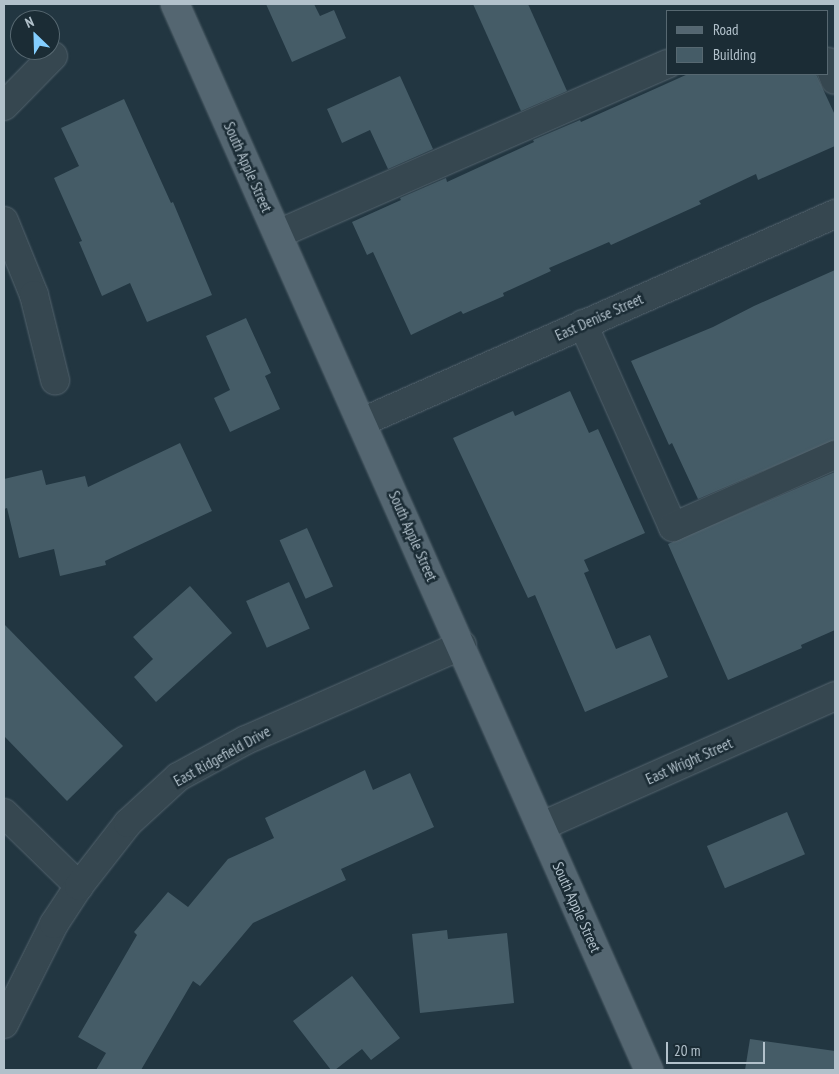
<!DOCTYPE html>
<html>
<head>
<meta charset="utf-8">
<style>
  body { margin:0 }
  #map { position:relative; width:839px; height:1074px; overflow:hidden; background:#223641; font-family:"PT Sans Narrow",sans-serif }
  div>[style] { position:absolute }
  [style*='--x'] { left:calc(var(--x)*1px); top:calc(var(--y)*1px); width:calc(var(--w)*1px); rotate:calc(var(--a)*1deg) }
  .building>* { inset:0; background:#455c67; transform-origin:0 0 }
  .roads { filter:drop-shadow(0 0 1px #54646e) drop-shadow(0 0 1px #54646e) }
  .minor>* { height:28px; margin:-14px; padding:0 14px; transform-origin:14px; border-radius:14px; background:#364750 }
  .major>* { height:28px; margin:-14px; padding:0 14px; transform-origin:14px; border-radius:14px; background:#546671 }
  span { translate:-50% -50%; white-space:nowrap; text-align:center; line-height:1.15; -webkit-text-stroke:5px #1b2c35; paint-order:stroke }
  .street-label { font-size:15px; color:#b2c1cb }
  .frame { position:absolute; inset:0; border:5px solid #b2c1cb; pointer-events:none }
  .legend { position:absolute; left:666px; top:10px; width:162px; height:65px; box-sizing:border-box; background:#1b2c35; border:1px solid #576871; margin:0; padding:6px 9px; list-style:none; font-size:15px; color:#b2c1cb }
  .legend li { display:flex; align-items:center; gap:10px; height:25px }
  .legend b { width:25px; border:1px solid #576871 }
  .north { position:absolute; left:10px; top:10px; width:50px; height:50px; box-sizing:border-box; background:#1b2c35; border:1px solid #576871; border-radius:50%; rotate:336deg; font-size:14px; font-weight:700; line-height:20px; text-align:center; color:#b2c1cb }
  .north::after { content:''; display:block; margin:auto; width:18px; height:22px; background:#83ceff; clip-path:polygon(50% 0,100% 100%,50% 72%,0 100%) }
  .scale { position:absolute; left:666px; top:1042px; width:99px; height:22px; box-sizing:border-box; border:2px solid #b2c1cb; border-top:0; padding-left:6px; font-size:15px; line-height:18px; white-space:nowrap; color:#b2c1cb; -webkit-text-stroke:4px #1b2c35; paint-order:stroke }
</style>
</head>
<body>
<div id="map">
  <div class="building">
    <div style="clip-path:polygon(266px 4px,314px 4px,320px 16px,334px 10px,346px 38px,292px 62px)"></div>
    <div style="clip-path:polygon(473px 4px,528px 4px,567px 91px,521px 111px)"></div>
    <div style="clip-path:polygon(688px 74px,816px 74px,835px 115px,835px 146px,758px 180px,756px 174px,699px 201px,701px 204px,611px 245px,609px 242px,549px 268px,551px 271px,503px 293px,504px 296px,463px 314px,461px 311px,411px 335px,373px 252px,367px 255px,352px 222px,401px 200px,400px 198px,446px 178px,447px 182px,534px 142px,533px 140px,580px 120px,581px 122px)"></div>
    <div style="clip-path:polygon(400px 76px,433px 149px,388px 169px,370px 130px,342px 143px,327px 109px)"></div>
    <div style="clip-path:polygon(124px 99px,171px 203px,173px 202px,212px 295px,147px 322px,130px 283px,102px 296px,79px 242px,82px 241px,54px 178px,79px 166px,61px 128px)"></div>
    <div style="clip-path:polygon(835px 270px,835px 440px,698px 499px,672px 443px,669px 445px,631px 361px,713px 327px,754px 306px)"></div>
    <div style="clip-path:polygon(246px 318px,271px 373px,265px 376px,280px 409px,230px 432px,214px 398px,230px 390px,206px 336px)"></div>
    <div style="clip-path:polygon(570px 391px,589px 433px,598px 429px,645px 533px,584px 560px,589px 571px,584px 573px,616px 649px,650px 635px,668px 677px,585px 712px,535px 595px,528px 598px,453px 438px,513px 411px,515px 416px)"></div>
    <div style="clip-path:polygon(180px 443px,212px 511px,105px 561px,106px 565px,60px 576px,54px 549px,19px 558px,7px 508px,4px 509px,4px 479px,42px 470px,46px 485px,85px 476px,88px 487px)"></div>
    <div style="clip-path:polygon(835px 472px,835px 630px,801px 645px,802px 648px,728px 680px,668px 544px)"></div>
    <div style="left:307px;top:528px;width:64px;height:30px;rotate:66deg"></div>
    <div style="left:289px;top:582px;width:51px;height:47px;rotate:66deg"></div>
    <div style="clip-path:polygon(190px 586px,232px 633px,156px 702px,134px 677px,153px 659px,133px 637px)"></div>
    <div style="clip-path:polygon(4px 624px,123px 746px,67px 801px,4px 736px)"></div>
    <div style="clip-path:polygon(365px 770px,373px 790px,410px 773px,434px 827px,341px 869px,346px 880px,253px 923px,200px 986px,193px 981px,141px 1070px,96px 1070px,106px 1053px,78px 1037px,137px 935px,134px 932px,168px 892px,188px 907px,228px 859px,274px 838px,265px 818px)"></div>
    <div style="left:787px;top:812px;width:46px;height:87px;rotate:67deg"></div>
    <div style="clip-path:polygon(447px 930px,448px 939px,507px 933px,514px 1003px,420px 1013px,412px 934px)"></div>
    <div style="clip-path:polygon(352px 976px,400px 1038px,371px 1060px,362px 1049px,335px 1070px,331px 1070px,293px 1021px)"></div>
    <div style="clip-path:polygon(750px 1039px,835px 1051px,835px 1070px,745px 1070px)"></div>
  </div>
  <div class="roads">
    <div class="minor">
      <div style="--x:828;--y:62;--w:19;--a:69"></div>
      <div style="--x:4;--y:106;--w:70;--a:-45.6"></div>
      <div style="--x:4;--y:221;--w:80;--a:67.9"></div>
      <div style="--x:34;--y:295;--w:88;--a:76.1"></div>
      <div style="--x:278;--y:234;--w:425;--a:-23.6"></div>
      <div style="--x:583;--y:324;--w:222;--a:66.1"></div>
      <div style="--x:673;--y:527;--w:177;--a:-24"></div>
      <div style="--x:362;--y:422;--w:517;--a:-23.74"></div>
      <div style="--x:4;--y:813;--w:105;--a:44.2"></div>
      <div style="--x:542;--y:826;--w:321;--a:-23.9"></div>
      <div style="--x:4;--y:1024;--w:112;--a:-63.4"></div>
      <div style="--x:54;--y:924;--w:45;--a:-56.7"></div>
      <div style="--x:79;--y:886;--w:80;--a:-52.1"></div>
      <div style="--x:128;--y:823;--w:68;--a:-42.6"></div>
      <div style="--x:178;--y:777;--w:77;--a:-28.6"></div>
      <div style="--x:246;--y:740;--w:236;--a:-23.7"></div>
    </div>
    <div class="major">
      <div style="--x:175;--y:4;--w:1167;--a:66.03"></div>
    </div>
  </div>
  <div class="street-label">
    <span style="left:248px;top:167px;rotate:66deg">South Apple Street</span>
    <span style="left:599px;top:317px;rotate:-24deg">East Denise Street</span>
    <span style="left:413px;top:536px;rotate:66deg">South Apple Street</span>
    <span style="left:222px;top:756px;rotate:-29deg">East Ridgefield Drive</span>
    <span style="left:689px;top:761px;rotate:-24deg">East Wright Street</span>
    <span style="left:577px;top:907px;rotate:66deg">South Apple Street</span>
  </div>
  <div class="frame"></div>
  <ul class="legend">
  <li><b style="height:6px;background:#546671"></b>Road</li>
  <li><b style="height:14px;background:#455c67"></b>Building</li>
  </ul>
  <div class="north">N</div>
  <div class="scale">20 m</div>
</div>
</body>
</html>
